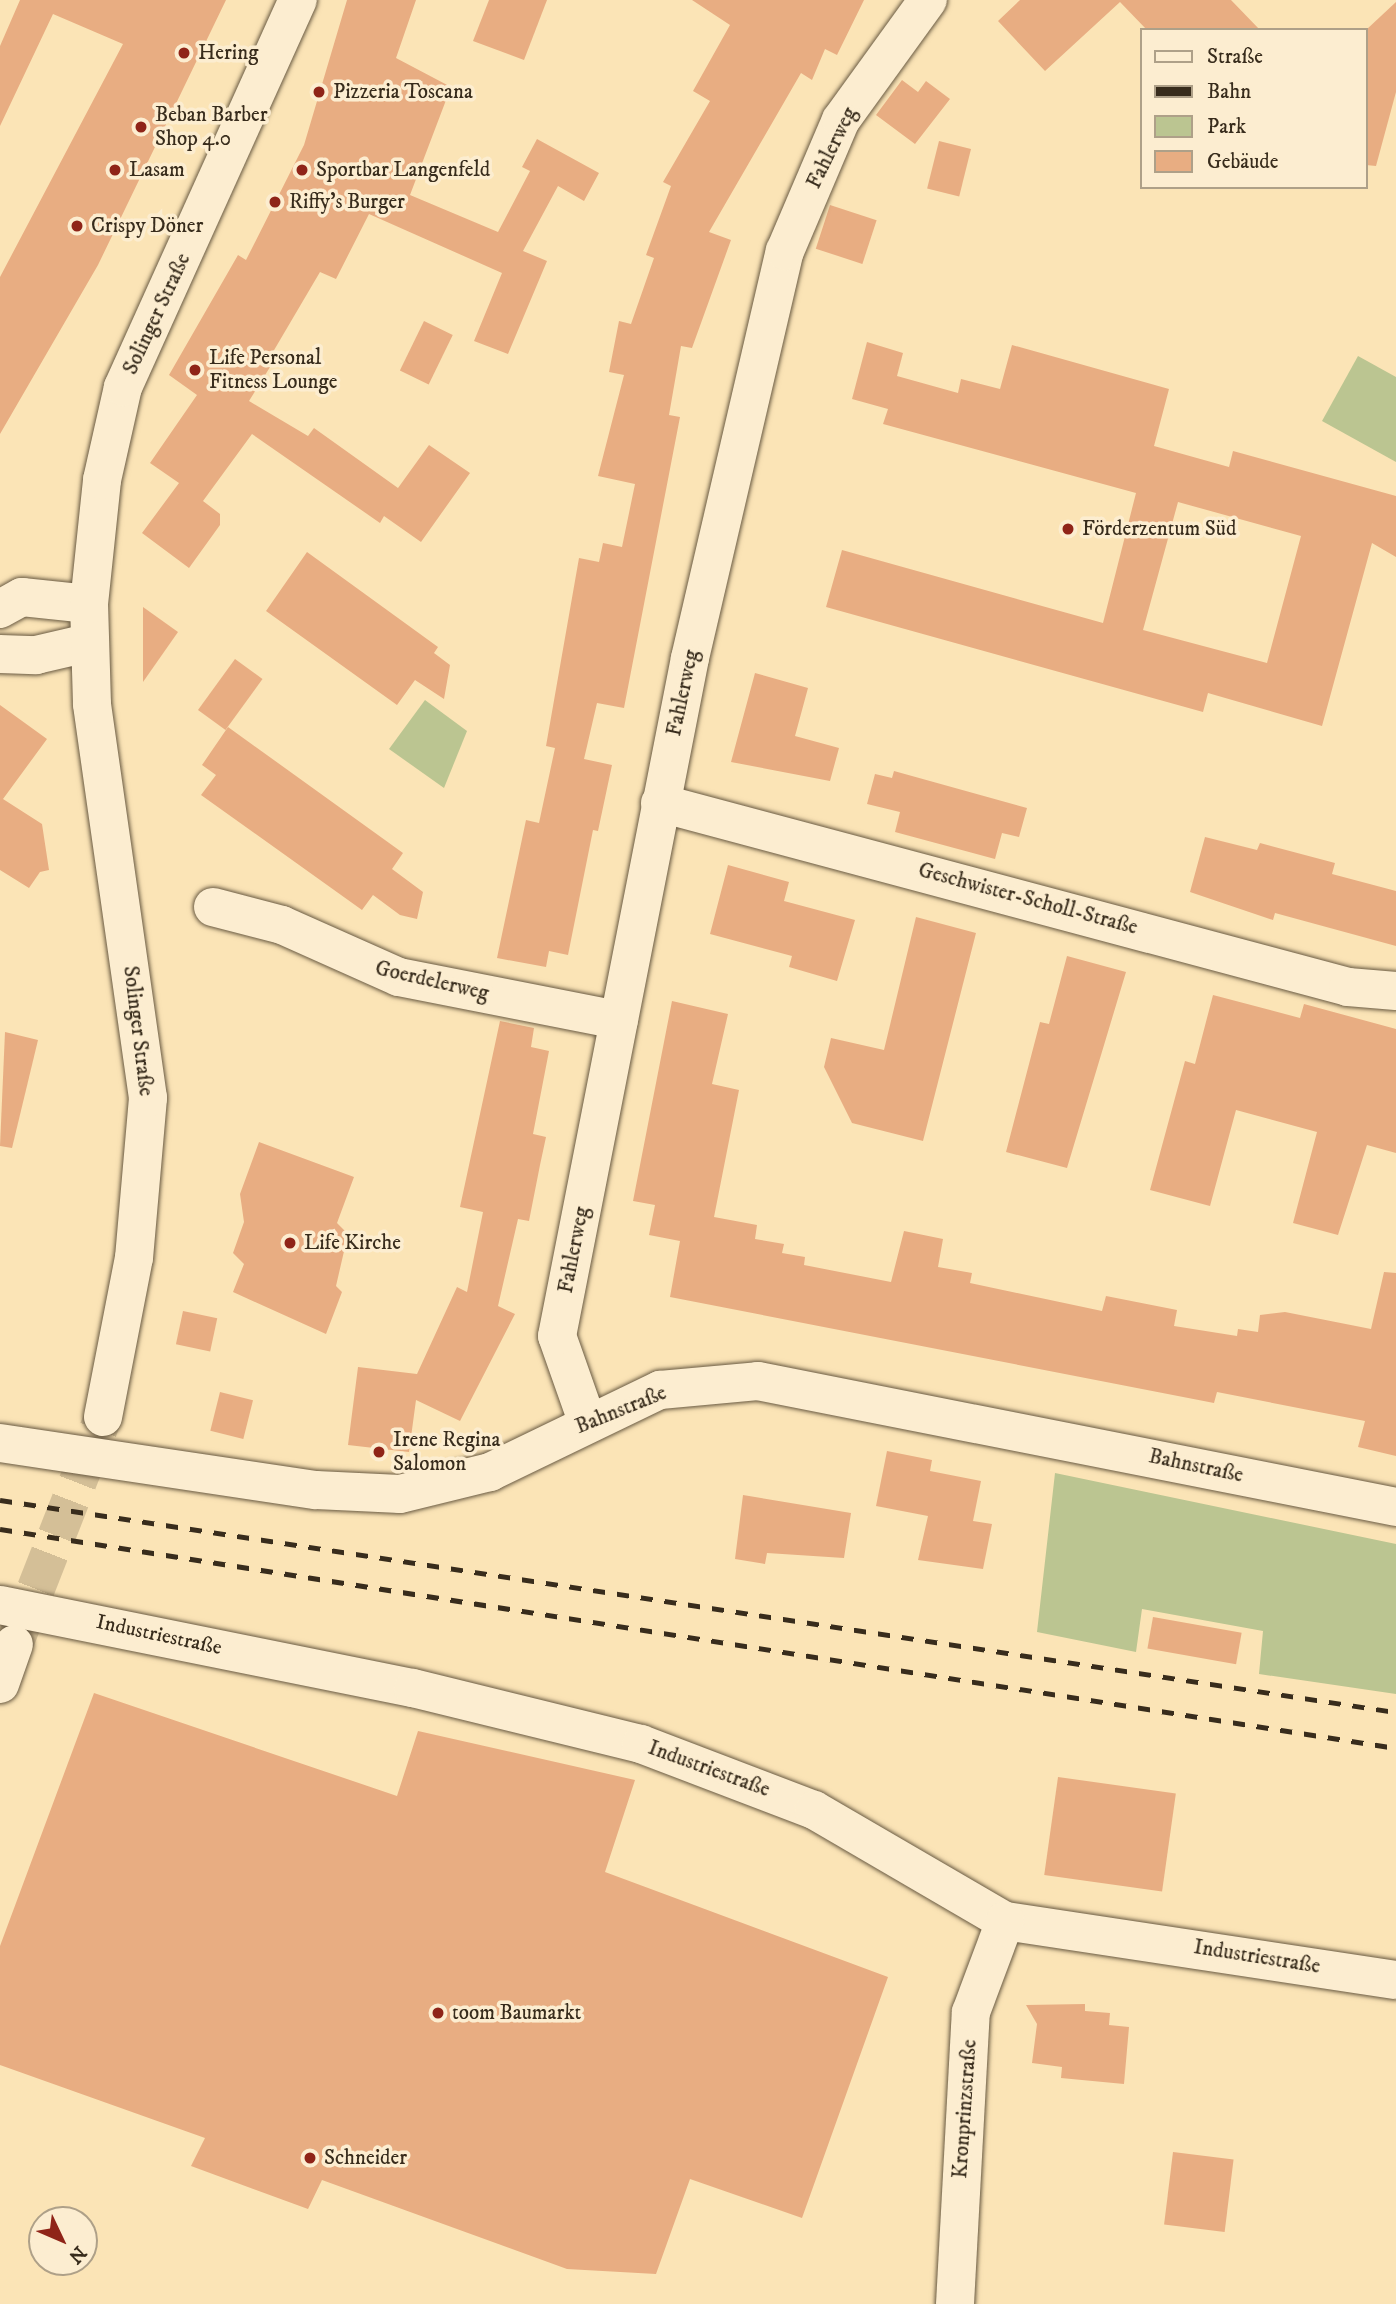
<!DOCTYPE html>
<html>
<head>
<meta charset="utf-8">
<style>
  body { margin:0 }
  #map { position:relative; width:1396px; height:2304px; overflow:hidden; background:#fbe4b6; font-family:"IM FELL DW Pica",serif }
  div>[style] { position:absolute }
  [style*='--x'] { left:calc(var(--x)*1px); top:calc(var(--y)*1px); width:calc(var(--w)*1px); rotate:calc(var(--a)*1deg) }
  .green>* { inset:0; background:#bbc591 }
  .building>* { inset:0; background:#e8ad82; transform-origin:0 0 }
  .secondary-tunnel>* { height:38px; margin-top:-19px; transform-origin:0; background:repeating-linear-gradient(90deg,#d4bf97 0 38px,transparent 0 57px) }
  .roads { filter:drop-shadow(0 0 2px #695a42) drop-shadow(0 0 2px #695a42) }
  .street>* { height:38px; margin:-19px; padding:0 19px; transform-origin:19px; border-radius:19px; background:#fcedd0 }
  .secondary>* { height:38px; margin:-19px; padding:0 19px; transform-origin:19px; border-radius:19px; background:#fcedd0 }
  .rail>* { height:5px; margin-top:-2.5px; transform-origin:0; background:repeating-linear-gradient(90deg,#382c1c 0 12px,transparent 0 24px) }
  .dots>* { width:19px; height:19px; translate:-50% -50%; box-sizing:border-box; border:4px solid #fcedd0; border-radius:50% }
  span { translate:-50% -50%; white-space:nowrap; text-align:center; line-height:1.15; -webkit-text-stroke:7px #fcedd0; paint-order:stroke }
  .poi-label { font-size:21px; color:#382c1c }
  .left { translate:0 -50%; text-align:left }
  .street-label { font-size:21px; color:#382c1c }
  .legend { position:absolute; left:1140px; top:28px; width:228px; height:161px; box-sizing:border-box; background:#fcedd0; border:2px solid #aea088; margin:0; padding:9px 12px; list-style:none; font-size:21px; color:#382c1c }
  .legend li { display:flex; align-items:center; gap:14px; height:35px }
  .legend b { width:35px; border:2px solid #aea088 }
  .north { position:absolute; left:28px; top:2206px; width:70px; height:70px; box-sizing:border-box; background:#fcedd0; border:2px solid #aea088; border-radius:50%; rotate:134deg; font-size:19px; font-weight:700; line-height:28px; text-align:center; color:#382c1c }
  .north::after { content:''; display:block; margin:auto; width:24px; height:32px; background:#8f2418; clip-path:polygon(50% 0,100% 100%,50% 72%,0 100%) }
</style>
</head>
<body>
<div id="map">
  <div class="green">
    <div style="clip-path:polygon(1358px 356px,1396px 377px,1396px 462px,1322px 421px)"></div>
    <div style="clip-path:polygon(425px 700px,467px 731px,444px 788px,389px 749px)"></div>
    <div style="clip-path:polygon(1055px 1473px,1396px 1544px,1396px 1694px,1259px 1674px,1263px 1631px,1142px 1609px,1136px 1652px,1037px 1632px)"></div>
  </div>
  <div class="building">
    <div style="clip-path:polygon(20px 0,226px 0,98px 265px,0 434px,0 277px,123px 44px,53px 14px,0 126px,0 46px)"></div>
    <div style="clip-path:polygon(347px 0,416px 0,396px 58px,451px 87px,410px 195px,498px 232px,530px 171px,522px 167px,537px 139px,599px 173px,584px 201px,558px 186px,523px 251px,547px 261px,508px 354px,474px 341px,502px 273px,369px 214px,336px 279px,320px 272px,270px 357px,275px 359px,249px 401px,308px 436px,314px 428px,398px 488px,429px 445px,470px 473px,421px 542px,384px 516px,380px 523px,252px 434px,203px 501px,220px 514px,220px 525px,189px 568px,142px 533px,179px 483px,150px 463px,197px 395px,169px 375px,238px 255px,246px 260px,304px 145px)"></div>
    <div style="clip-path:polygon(489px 0,547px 0,524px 60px,473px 41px)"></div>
    <div style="clip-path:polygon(692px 0,864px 0,837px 55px,825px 49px,812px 80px,801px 73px,709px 232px,731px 240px,692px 348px,681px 346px,669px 415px,680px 417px,624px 708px,597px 703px,584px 759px,612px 765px,598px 831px,593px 830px,568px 955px,549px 951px,546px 967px,497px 958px,526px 820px,539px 823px,555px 748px,546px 746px,579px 558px,599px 562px,603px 543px,622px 547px,635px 484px,598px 476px,624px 375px,609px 372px,619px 321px,631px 324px,654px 258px,646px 255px,671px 186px,663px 182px,710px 101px,693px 91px,730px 25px)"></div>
    <div style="clip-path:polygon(1020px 0,1231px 0,1260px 30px,1147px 30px,1120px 2px,1045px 71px,998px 21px)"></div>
    <div style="clip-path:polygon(1396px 2px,1396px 92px,1376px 166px,1366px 165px,1366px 30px)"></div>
    <div style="clip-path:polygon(902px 80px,918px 92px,926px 81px,950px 99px,915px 144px,876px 115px)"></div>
    <div style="left:939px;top:141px;width:33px;height:49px;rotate:14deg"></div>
    <div style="left:830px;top:205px;width:49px;height:46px;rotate:18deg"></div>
    <div style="left:424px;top:321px;width:32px;height:55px;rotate:26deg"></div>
    <div style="clip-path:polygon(evenodd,867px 342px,903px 353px,897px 376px,958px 393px,961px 379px,1000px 389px,1012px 345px,1169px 389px,1154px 446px,1229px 467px,1233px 451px,1396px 496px,1396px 557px,1372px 543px,1322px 726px,1208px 693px,1203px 712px,826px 607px,842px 550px,1103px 623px,1136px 493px,883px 424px,888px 409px,852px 399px,867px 342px,1178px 502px,1301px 536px,1267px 663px,1143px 630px,1178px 502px)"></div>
    <div style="clip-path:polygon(307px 552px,438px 647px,434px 653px,450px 665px,444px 699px,415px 680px,397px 705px,266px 611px)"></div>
    <div style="clip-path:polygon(143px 607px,178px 632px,143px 682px)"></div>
    <div style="left:235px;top:659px;width:34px;height:63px;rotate:36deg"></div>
    <div style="clip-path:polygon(755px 673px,808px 688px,795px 736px,839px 748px,830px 781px,731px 762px)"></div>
    <div style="clip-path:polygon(0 705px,47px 739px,3px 799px,42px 824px,49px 870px,40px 872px,29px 888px,0 870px)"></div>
    <div style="clip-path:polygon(228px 727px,403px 853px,392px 869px,423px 892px,417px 919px,400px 915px,373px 895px,362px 910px,201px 795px,216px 775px,202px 765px)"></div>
    <div style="clip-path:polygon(894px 771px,1027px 808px,1019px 837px,1002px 833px,995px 859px,895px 832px,900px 812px,867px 804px,875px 774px,892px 778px)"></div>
    <div style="clip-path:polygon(1205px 837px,1257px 850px,1260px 843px,1335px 863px,1332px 874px,1396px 891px,1396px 946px,1275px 913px,1273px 920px,1190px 892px)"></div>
    <div style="clip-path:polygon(728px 865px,789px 882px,784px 901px,855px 920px,837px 981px,789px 967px,792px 956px,710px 934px)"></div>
    <div style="clip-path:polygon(916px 917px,976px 933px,923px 1141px,852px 1123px,824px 1067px,831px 1038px,884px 1050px)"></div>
    <div style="clip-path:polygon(1067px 956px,1126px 972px,1067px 1168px,1006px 1152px,1040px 1022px,1049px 1024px)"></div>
    <div style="clip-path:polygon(1213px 995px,1300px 1018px,1304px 1004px,1396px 1029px,1396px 1153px,1367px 1145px,1338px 1235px,1293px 1223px,1317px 1132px,1236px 1110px,1210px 1206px,1150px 1190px,1185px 1061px,1195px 1064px)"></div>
    <div style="clip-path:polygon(672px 1001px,728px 1014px,712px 1084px,739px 1090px,714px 1217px,757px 1225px,755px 1239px,784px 1244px,782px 1253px,805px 1257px,804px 1265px,891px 1282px,904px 1231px,943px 1239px,938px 1267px,972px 1273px,970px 1283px,1102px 1311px,1106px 1296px,1177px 1310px,1174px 1326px,1237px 1336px,1238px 1329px,1258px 1332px,1260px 1315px,1285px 1312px,1371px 1329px,1384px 1272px,1396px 1273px,1396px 1456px,1358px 1447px,1365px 1421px,1217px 1392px,1214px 1403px,670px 1297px,680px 1241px,649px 1235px,655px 1205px,633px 1201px)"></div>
    <div style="clip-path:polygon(500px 1021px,534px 1028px,531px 1047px,549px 1051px,533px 1134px,546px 1137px,540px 1165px,529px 1221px,518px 1219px,498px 1306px,515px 1314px,460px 1421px,416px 1400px,409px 1452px,348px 1445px,358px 1367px,417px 1374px,457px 1287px,467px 1292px,483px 1212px,460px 1207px)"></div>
    <div style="clip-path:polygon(5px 1032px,38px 1040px,12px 1148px,0 1146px)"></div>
    <div style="clip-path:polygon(259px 1142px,354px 1177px,337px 1223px,348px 1234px,336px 1286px,342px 1292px,326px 1334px,233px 1292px,244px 1264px,233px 1253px,244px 1222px,240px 1194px)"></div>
    <div style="left:183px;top:1311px;width:35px;height:34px;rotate:12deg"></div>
    <div style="left:220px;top:1392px;width:34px;height:40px;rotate:14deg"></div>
    <div style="clip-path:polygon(887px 1451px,932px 1460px,930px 1471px,981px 1481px,973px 1521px,992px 1524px,983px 1569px,918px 1560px,928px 1516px,876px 1506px)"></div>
    <div style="clip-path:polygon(743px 1495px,851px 1513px,844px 1558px,767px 1553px,765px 1564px,735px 1559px)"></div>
    <div style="left:1153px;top:1617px;width:90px;height:32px;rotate:10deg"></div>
    <div style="clip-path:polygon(94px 1693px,397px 1796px,418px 1731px,635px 1780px,605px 1872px,888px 1977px,802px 2218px,690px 2179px,656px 2274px,567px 2269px,322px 2180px,308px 2209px,191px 2166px,205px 2138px,0 2065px,0 1946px)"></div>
    <div style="left:1058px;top:1777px;width:119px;height:99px;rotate:8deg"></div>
    <div style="clip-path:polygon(1085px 2004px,1085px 2011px,1110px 2013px,1109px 2025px,1129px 2027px,1124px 2084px,1061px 2078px,1062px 2067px,1032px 2063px,1037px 2024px,1026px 2005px)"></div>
    <div style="left:1173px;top:2152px;width:61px;height:73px;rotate:7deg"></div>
  </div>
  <div class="secondary-tunnel">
    <div style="--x:15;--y:1642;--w:242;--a:-68.6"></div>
  </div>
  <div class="roads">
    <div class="street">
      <div style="--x:0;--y:609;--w:25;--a:-29"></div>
      <div style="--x:22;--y:597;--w:67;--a:6"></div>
      <div style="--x:0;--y:654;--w:36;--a:2"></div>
      <div style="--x:36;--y:655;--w:53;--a:-13"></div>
      <div style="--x:660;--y:803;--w:712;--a:14.97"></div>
      <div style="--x:1348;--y:987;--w:48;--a:4.8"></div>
      <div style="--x:213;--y:907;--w:71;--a:14.6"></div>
      <div style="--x:282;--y:925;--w:128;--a:24"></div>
      <div style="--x:399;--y:977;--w:224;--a:11.1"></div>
      <div style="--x:587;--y:1421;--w:90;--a:-109.4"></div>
      <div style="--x:557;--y:1336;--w:691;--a:-78.9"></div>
      <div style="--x:690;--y:658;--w:418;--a:-76.9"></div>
      <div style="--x:785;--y:251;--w:142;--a:-66.9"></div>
      <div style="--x:841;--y:120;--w:148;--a:-54.1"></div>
      <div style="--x:0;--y:1443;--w:319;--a:8.5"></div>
      <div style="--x:316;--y:1490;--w:84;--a:2.7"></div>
      <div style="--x:400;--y:1494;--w:93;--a:-13.7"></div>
      <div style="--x:490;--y:1472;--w:189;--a:-25.8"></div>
      <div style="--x:660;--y:1390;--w:98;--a:-5.2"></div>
      <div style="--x:758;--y:1381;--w:650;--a:11.17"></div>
      <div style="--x:0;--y:1605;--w:421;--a:11.4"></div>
      <div style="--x:413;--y:1688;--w:235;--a:13.8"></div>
      <div style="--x:641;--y:1744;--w:185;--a:20.9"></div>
      <div style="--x:814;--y:1810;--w:221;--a:30.2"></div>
      <div style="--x:1005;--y:1921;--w:395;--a:8.6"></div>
      <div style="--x:955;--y:2304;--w:292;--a:-86.9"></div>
      <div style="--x:971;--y:2012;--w:97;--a:-69.5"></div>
    </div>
    <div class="secondary">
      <div style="--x:103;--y:1417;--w:162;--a:-79"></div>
      <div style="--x:134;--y:1258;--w:161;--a:-85"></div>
      <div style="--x:148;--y:1098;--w:398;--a:-98.1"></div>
      <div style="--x:92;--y:704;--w:100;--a:-91.7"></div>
      <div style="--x:89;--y:604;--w:125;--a:-84"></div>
      <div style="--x:102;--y:480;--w:95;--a:-77.3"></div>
      <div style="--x:123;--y:387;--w:425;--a:-65.7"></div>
      <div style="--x:0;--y:1684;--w:42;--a:-70.7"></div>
    </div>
  </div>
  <div class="rail">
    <div style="--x:0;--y:1500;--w:1412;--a:8.64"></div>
    <div style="--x:0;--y:1529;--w:1413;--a:8.92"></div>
  </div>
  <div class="dots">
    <div style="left:184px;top:53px;background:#8f2418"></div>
    <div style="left:319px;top:92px;background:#8f2418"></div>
    <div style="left:141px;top:127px;background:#8f2418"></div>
    <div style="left:115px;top:170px;background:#8f2418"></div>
    <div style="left:302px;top:170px;background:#8f2418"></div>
    <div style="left:275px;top:202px;background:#8f2418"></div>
    <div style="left:77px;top:226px;background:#8f2418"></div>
    <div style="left:195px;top:370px;background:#8f2418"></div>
    <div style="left:1068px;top:529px;background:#8f2418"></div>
    <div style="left:290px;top:1243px;background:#8f2418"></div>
    <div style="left:379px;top:1452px;background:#8f2418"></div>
    <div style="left:438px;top:2013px;background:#8f2418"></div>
    <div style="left:310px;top:2158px;background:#8f2418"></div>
  </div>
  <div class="poi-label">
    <span class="left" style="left:198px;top:53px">Hering</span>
    <span class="left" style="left:333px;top:92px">Pizzeria Toscana</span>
    <span class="left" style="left:155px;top:127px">Beban Barber<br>Shop 4.0</span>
    <span class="left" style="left:129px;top:170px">Lasam</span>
    <span class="left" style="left:316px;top:170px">Sportbar Langenfeld</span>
    <span class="left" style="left:289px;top:202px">Riffy's Burger</span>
    <span class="left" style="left:91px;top:226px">Crispy Döner</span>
    <span class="left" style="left:209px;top:370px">Life Personal<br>Fitness Lounge</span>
    <span class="left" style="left:1082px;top:529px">Förderzentum Süd</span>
    <span class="left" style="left:304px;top:1243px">Life Kirche</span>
    <span class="left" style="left:393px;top:1452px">Irene Regina<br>Salomon</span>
    <span class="left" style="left:452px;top:2013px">toom Baumarkt</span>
    <span class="left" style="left:324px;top:2158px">Schneider</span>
  </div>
  <div class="street-label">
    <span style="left:832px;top:148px;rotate:-64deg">Fahlerweg</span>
    <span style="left:157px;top:314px;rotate:-65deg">Solinger Straße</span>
    <span style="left:683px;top:693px;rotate:-78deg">Fahlerweg</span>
    <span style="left:1028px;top:899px;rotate:15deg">Geschwister-Scholl-Straße</span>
    <span style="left:432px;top:981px;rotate:13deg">Goerdelerweg</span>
    <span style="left:138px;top:1031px;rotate:83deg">Solinger Straße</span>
    <span style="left:574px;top:1250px;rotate:-79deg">Fahlerweg</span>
    <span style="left:621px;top:1410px;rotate:-22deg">Bahnstraße</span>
    <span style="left:1196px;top:1466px;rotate:12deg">Bahnstraße</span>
    <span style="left:159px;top:1635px;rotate:12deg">Industriestraße</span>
    <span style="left:709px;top:1769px;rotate:20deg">Industriestraße</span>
    <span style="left:1257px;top:1957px;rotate:9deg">Industriestraße</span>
    <span style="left:965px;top:2109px;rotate:-86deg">Kronprinzstraße</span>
  </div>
  <ul class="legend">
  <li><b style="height:9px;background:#fcedd0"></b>Straße</li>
  <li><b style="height:9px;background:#382c1c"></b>Bahn</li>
  <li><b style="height:19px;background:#bbc591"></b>Park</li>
  <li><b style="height:19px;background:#e8ad82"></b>Gebäude</li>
  </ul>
  <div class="north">N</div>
</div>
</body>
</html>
